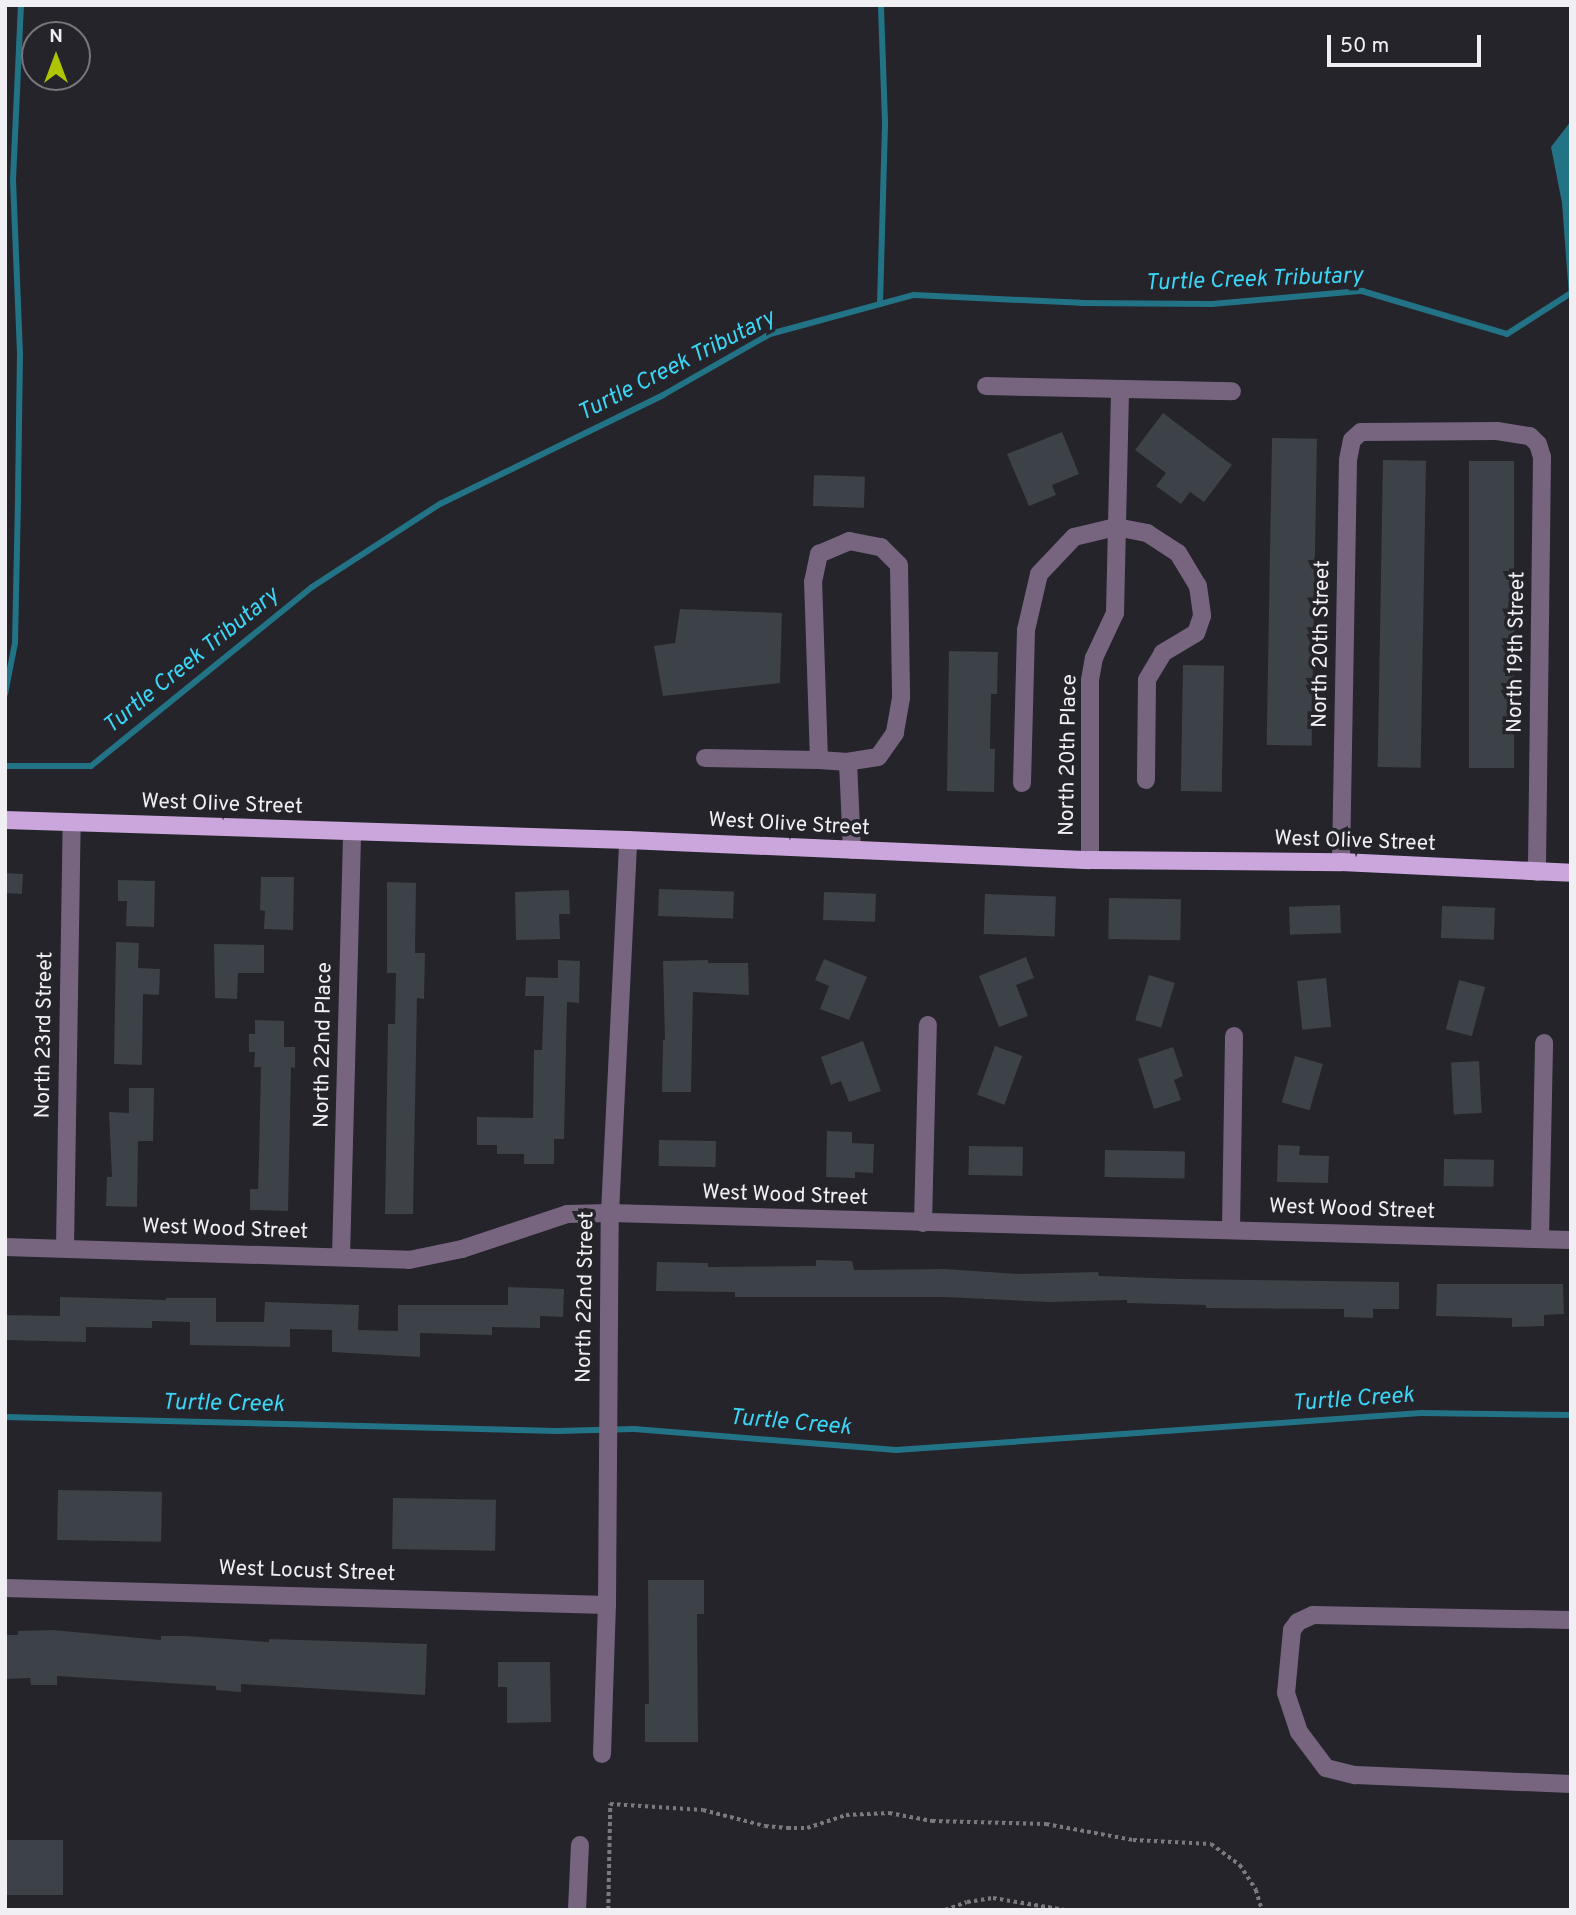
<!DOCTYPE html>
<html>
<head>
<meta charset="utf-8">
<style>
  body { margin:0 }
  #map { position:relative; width:1576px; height:1915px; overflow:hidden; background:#24242a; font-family:Overpass,sans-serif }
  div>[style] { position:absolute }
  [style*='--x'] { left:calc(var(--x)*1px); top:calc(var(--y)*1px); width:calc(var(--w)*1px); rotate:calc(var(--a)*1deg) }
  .water>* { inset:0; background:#227385 }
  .stream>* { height:6px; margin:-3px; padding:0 3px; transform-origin:3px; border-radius:3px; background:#227385 }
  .building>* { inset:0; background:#3c4247; transform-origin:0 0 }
  .path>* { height:3.5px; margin-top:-1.75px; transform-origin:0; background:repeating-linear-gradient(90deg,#7a7a7f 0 3.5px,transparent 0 7px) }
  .minor>* { height:18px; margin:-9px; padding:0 9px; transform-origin:9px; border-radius:9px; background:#776580 }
  .major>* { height:18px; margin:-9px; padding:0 9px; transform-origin:9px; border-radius:9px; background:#caa6dc }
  span { translate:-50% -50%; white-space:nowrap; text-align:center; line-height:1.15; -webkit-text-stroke:7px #24242a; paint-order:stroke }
  .street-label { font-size:21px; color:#f0f0f4 }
  .water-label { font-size:23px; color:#3bd5f6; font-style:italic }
  .frame { position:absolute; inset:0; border:7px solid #f0f0f4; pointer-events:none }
  .north { position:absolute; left:21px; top:21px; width:70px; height:70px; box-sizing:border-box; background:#24242a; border:2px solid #76767b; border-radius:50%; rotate:0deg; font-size:19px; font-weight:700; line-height:28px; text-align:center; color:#f0f0f4 }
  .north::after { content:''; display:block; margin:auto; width:24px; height:32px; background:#afc504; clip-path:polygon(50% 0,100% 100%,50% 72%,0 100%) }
  .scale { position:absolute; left:1327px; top:35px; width:154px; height:32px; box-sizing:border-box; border:4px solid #f0f0f4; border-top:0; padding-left:9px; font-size:21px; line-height:24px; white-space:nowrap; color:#f0f0f4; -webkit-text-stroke:5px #24242a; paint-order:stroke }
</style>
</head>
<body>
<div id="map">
  <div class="water">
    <div style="clip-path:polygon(1571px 121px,1571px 295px,1569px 296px,1562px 203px,1551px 147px)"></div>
  </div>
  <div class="stream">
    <div style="--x:880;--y:304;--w:182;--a:-88.4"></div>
    <div style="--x:885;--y:122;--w:117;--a:-92"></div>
    <div style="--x:5;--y:694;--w:52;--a:-78.9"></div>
    <div style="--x:15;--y:643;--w:148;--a:-88.8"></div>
    <div style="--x:18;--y:495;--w:141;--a:-89.2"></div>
    <div style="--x:20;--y:354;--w:174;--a:-92.3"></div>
    <div style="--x:13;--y:180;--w:175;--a:-87.4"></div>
    <div style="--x:5;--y:766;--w:86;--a:0"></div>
    <div style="--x:91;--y:766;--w:284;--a:-39"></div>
    <div style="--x:312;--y:587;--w:153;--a:-33"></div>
    <div style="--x:440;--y:504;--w:248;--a:-26"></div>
    <div style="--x:663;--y:395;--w:123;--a:-29.7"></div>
    <div style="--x:770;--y:334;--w:149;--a:-15.2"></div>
    <div style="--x:914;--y:295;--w:167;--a:2.7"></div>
    <div style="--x:1081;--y:303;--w:131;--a:0.4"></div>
    <div style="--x:1212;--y:304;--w:151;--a:-5"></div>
    <div style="--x:1362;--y:291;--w:151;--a:16.5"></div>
    <div style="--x:1507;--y:334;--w:76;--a:-32.6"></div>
    <div style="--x:5;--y:1417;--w:552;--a:1.45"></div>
    <div style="--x:557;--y:1431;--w:77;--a:-1.5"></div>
    <div style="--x:634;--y:1429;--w:263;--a:4.6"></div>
    <div style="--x:896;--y:1450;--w:526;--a:-4.03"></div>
    <div style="--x:1421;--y:1413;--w:150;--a:0.8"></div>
  </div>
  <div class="building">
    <div style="clip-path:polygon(1163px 413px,1232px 465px,1204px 502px,1190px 492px,1181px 504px,1156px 486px,1166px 473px,1135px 450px)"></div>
    <div style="clip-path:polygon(1062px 432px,1079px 474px,1052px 485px,1056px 495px,1029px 506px,1007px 454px)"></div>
    <div style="left:1272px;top:438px;width:45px;height:307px;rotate:1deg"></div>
    <div style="left:1383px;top:460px;width:43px;height:307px;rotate:1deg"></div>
    <div style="left:1469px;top:461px;width:45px;height:307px"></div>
    <div style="left:814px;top:475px;width:51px;height:31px;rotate:2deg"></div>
    <div style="clip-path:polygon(680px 609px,782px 613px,780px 683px,663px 696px,654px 646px,675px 643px)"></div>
    <div style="clip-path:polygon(949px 651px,998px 652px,997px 694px,991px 694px,990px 749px,995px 749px,994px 792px,947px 791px)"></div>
    <div style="left:1183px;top:665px;width:41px;height:126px;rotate:1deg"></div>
    <div style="left:5px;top:873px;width:18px;height:20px;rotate:3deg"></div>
    <div style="clip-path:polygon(261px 877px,294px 877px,293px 930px,264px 929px,265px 911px,260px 910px)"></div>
    <div style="clip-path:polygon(118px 880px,155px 881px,154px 927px,126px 926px,127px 901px,118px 901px)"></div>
    <div style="clip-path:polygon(387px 882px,416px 883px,415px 953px,425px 953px,424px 999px,417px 998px,413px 1214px,385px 1214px,388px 1024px,395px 1024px,396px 973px,387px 973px)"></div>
    <div style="left:659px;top:889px;width:75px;height:27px;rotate:2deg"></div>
    <div style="clip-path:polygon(569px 890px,570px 914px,559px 914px,560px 939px,516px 940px,515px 892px)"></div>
    <div style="left:824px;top:892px;width:52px;height:28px;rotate:2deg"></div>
    <div style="left:985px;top:894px;width:71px;height:40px;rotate:2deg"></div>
    <div style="left:1109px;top:898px;width:72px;height:41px;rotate:1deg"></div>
    <div style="left:1340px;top:905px;width:28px;height:51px;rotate:88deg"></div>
    <div style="left:1442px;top:906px;width:53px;height:32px;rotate:2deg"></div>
    <div style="clip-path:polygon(116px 942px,139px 943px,138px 968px,160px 969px,159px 995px,143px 994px,142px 1065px,114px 1064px)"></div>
    <div style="clip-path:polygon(214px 944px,264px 945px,264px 973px,238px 973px,237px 999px,215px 998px)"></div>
    <div style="clip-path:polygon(1026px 957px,1034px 978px,1016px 985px,1028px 1016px,999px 1027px,979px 976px)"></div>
    <div style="clip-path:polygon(824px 959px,867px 977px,849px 1020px,820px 1009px,829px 986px,815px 980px)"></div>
    <div style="clip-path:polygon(558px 960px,580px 961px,579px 1003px,567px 1002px,564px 1139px,554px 1139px,554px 1164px,524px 1164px,524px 1154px,497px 1154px,497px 1145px,477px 1145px,477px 1117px,533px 1118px,534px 1050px,542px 1050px,544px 996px,525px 996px,526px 977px,558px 978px)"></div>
    <div style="clip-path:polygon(708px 960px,708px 963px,748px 963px,749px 995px,693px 992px,691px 1092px,662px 1092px,663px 1040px,665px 1040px,663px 961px)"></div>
    <div style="left:1149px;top:975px;width:27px;height:47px;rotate:17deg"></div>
    <div style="left:1326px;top:978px;width:49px;height:29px;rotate:84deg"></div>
    <div style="left:1459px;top:980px;width:27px;height:51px;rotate:15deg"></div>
    <div style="clip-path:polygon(255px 1020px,284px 1021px,284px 1047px,295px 1047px,295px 1068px,291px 1067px,288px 1211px,250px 1210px,250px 1189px,258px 1189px,259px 1157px,261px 1067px,254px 1067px,255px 1052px,249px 1052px,249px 1034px,255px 1034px)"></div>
    <div style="clip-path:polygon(863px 1041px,881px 1091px,849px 1102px,841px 1081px,831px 1085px,821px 1057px)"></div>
    <div style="left:995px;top:1046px;width:29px;height:52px;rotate:20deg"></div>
    <div style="clip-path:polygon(1173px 1047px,1183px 1076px,1174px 1080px,1181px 1100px,1154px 1109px,1138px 1059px)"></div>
    <div style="left:1295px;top:1056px;width:29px;height:48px;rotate:16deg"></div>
    <div style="left:1479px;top:1061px;width:52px;height:28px;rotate:87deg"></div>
    <div style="clip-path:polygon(129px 1088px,154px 1088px,153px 1141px,138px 1141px,137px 1207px,106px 1206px,107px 1177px,112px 1177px,109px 1112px,129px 1113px)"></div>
    <div style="clip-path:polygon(827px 1131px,852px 1132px,852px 1143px,874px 1144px,873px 1173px,855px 1172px,855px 1178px,826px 1177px)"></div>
    <div style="left:659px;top:1140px;width:57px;height:26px;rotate:1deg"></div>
    <div style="clip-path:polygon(1278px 1145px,1300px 1146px,1299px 1155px,1329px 1156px,1328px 1183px,1277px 1182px)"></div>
    <div style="left:969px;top:1146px;width:54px;height:29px;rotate:1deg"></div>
    <div style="left:1105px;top:1150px;width:80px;height:27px;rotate:1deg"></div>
    <div style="left:1444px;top:1159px;width:50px;height:27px;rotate:1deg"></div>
    <div style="clip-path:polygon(816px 1260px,852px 1261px,854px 1270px,945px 1269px,1019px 1274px,1098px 1272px,1099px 1276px,1181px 1279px,1399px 1282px,1399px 1309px,1373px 1309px,1373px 1318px,1344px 1317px,1344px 1309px,1206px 1308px,1206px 1305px,1127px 1303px,1127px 1300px,1048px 1302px,945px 1297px,735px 1297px,735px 1292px,656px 1291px,657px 1262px,708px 1263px,708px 1267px,816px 1266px)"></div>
    <div style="clip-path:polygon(1437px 1284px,1563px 1284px,1564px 1314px,1544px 1315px,1544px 1326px,1512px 1327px,1512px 1318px,1436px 1316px)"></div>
    <div style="clip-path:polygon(508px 1287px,564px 1289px,563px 1317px,540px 1316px,540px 1328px,492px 1327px,492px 1335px,420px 1333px,420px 1357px,332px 1352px,332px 1330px,290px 1329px,290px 1347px,190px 1345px,190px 1322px,152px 1321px,152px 1328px,86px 1327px,86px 1342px,5px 1340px,5px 1315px,60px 1316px,60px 1297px,166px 1300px,166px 1298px,216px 1298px,216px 1322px,264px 1322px,265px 1302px,359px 1305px,358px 1330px,398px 1331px,398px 1305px,508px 1305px)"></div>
    <div style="left:58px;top:1490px;width:104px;height:50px;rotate:1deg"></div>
    <div style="left:393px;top:1498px;width:103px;height:51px;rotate:1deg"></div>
    <div style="clip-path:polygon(648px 1580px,704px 1580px,704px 1614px,697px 1614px,698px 1742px,645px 1742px,645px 1704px,649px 1704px)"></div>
    <div style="clip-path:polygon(52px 1630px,161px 1640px,161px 1636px,186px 1636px,269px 1642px,269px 1639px,427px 1644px,425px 1695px,241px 1684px,241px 1692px,216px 1690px,216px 1686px,57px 1676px,57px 1685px,31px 1685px,30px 1678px,5px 1679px,5px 1635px,18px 1635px,18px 1631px)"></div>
    <div style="clip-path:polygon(498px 1662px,550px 1662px,551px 1722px,507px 1723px,507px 1687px,498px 1687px)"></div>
    <div style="left:5px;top:1840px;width:58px;height:55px"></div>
  </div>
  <div class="path">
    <div style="--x:608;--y:1910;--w:106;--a:-88.9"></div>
    <div style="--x:610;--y:1804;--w:93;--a:3.7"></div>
    <div style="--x:703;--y:1810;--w:64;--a:14.5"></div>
    <div style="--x:765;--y:1826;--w:22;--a:5"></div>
    <div style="--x:787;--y:1828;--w:20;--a:0"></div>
    <div style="--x:807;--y:1828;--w:41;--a:-18.4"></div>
    <div style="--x:846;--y:1815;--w:43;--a:-2.7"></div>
    <div style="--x:889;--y:1813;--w:44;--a:10.5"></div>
    <div style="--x:932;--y:1821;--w:114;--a:1.5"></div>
    <div style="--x:1046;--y:1824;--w:88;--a:10.4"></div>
    <div style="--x:1133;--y:1840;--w:78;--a:2.9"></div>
    <div style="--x:1211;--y:1844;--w:36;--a:36"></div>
    <div style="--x:1240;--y:1865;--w:30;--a:57"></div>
    <div style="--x:1256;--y:1890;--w:21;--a:73"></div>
    <div style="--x:945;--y:1910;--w:23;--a:-20"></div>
    <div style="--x:967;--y:1902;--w:26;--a:-9"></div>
    <div style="--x:993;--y:1898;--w:73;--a:9.5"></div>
  </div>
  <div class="minor">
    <div style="--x:986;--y:386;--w:246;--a:1.2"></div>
    <div style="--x:705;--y:758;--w:114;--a:1"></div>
    <div style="--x:848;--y:762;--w:29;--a:-176"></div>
    <div style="--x:819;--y:760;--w:178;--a:-91.9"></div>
    <div style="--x:813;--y:582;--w:29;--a:-78"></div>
    <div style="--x:819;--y:554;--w:33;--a:-23"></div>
    <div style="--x:849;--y:541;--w:33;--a:11"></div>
    <div style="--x:881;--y:547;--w:25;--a:45"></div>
    <div style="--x:899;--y:565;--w:133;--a:89.1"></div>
    <div style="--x:901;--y:698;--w:36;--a:100"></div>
    <div style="--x:895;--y:733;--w:29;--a:125"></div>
    <div style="--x:878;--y:757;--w:30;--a:171"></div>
    <div style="--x:848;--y:762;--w:88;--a:87.4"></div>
    <div style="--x:1022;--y:783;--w:153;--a:-88.5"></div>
    <div style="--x:1026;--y:630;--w:57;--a:-76.9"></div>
    <div style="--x:1039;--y:574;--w:51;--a:-46.6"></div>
    <div style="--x:1074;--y:537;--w:43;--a:-13.4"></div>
    <div style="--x:1116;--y:527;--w:32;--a:11"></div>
    <div style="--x:1147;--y:533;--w:37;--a:33"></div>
    <div style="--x:1178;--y:553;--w:39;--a:59"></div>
    <div style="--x:1198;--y:586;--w:30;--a:82"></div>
    <div style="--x:1202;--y:616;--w:18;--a:109"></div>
    <div style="--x:1196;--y:633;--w:39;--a:149"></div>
    <div style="--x:1163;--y:653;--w:31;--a:121"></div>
    <div style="--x:1147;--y:680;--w:100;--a:90.6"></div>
    <div style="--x:1090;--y:860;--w:180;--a:-90"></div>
    <div style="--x:1090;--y:680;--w:22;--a:-80"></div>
    <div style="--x:1094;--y:658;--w:50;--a:-65"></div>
    <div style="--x:1115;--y:613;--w:224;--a:-88.7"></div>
    <div style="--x:1341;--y:862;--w:402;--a:-89"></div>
    <div style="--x:1348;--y:460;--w:20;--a:-79"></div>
    <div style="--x:1352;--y:440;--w:12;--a:-42"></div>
    <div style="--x:1361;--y:432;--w:136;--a:-0.4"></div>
    <div style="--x:1497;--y:431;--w:33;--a:9"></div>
    <div style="--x:1530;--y:436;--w:11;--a:45"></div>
    <div style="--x:1538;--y:444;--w:14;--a:73"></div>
    <div style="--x:1542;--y:457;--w:415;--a:90.7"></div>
    <div style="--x:923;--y:1223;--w:198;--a:-88.6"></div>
    <div style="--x:1231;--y:1229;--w:193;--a:-89.1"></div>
    <div style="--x:1540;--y:1238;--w:195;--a:-88.8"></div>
    <div style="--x:5;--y:1247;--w:404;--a:1.8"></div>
    <div style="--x:409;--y:1260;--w:54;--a:-11.7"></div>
    <div style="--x:462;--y:1249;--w:111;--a:-18.4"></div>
    <div style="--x:567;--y:1214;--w:43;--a:-1.3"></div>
    <div style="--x:610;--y:1213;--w:961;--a:1.61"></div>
    <div style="--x:65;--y:1248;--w:426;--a:-89.1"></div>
    <div style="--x:341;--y:1257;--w:423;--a:-88.5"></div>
    <div style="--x:5;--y:1588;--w:602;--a:1.62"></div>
    <div style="--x:1571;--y:1620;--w:258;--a:-178.9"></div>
    <div style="--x:1313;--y:1615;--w:17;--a:155"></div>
    <div style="--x:1298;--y:1622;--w:10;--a:127"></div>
    <div style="--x:1292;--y:1630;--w:63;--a:95.4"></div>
    <div style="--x:1286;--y:1693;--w:41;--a:71.6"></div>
    <div style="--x:1299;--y:1732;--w:45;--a:53.1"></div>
    <div style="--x:1326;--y:1768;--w:30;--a:14"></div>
    <div style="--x:1355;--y:1775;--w:216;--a:2.4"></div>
    <div style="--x:602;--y:1754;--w:149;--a:-88.1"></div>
    <div style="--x:607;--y:1605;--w:392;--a:-89.6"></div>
    <div style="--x:610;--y:1213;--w:373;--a:-87.2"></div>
    <div style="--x:577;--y:1910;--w:65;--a:-87.4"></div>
  </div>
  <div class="major">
    <div style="--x:5;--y:820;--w:623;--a:1.84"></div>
    <div style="--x:628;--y:840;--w:462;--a:2.5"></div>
    <div style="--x:1090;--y:860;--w:251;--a:0.5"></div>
    <div style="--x:1341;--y:862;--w:230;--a:2.7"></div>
  </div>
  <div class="street-label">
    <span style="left:1322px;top:644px;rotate:-89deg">North 20th Street</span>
    <span style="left:1517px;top:652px;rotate:-89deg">North 19th Street</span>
    <span style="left:1069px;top:755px;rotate:-89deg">North 20th Place</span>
    <span style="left:222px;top:805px;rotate:2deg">West Olive Street</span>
    <span style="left:789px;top:825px;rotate:3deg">West Olive Street</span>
    <span style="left:1355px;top:842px;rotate:2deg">West Olive Street</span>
    <span style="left:45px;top:1035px;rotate:-89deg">North 23rd Street</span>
    <span style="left:324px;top:1045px;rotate:-89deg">North 22nd Place</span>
    <span style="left:785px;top:1196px;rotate:2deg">West Wood Street</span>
    <span style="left:1352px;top:1210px;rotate:2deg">West Wood Street</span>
    <span style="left:225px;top:1230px;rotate:2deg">West Wood Street</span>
    <span style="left:586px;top:1297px;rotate:-89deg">North 22nd Street</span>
    <span style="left:307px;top:1572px;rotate:2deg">West Locust Street</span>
  </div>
  <div class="water-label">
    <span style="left:1254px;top:281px;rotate:-2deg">Turtle Creek Tributary</span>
    <span style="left:677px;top:367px;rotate:-27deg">Turtle Creek Tributary</span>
    <span style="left:192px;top:662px;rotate:-39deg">Turtle Creek Tributary</span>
    <span style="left:1353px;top:1401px;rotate:-4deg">Turtle Creek</span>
    <span style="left:223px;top:1405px;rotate:1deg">Turtle Creek</span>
    <span style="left:790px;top:1424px;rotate:5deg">Turtle Creek</span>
  </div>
  <div class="frame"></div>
  <div class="north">N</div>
  <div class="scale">50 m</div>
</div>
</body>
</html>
